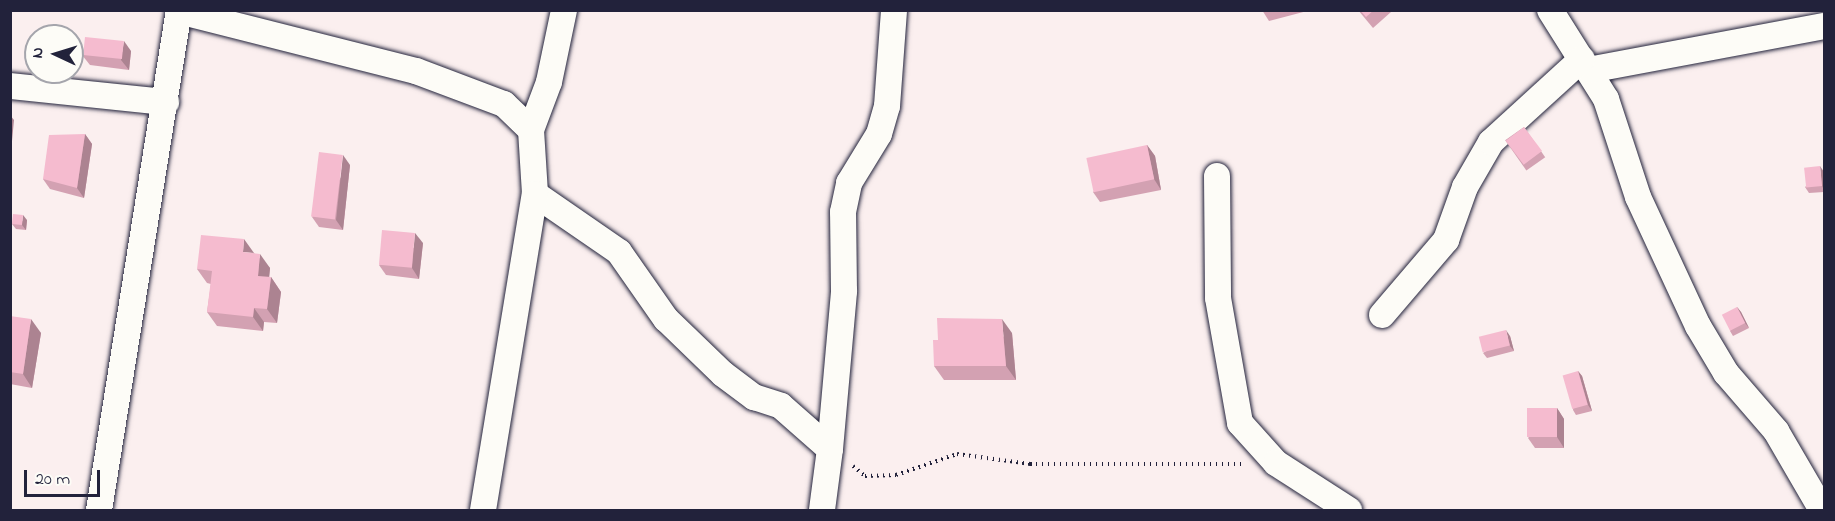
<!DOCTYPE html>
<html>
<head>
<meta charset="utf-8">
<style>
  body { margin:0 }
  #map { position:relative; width:1835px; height:521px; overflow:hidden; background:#fbefef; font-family:"Indie Flower",sans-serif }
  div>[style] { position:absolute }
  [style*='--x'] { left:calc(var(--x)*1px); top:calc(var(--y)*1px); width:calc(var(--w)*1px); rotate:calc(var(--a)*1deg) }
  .path>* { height:4px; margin-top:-2px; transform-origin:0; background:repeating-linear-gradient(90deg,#22223b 0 1.5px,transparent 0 6px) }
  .roads { filter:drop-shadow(0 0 2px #22223b) drop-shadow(0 0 2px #22223b) }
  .minor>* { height:26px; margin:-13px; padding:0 13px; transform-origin:13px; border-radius:13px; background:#fdfcf7 }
  .wall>* { inset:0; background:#d3a1b2; transform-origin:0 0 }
  .shaded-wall>* { inset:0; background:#ac8391 }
  .building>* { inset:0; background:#f5bbcf; transform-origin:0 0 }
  span { translate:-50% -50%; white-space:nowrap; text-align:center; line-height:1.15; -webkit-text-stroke:4.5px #fdfcf7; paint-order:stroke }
  .frame { position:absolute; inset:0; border:12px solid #22223b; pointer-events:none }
  .north { position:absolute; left:24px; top:24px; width:60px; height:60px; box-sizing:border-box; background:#fdfcf7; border:2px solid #a5a5ac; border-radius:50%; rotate:274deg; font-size:16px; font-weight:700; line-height:24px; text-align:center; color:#22223b }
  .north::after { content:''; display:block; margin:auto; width:21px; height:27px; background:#22223b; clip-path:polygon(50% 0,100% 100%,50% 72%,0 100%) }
  .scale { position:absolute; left:24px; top:470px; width:76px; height:27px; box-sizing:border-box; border:3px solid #22223b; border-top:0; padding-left:8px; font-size:18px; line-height:21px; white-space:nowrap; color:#22223b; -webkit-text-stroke:4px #fdfcf7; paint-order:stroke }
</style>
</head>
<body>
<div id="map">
  <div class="path">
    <div style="--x:853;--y:466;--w:16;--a:40"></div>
    <div style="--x:865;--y:476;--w:31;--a:-2"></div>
    <div style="--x:896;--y:475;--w:65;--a:-19"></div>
    <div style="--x:957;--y:454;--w:74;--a:7.8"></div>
    <div style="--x:1030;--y:464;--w:212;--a:0"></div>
  </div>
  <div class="roads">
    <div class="minor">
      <div style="--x:1550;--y:10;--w:105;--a:57.8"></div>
      <div style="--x:1606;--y:99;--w:103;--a:71.9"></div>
      <div style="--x:1638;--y:197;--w:142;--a:65.1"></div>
      <div style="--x:1698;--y:326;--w:55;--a:59.2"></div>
      <div style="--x:1726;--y:373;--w:77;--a:49.2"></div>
      <div style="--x:1776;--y:431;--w:91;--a:59.8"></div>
      <div style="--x:179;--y:11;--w:244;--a:14.2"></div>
      <div style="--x:416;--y:71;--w:94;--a:20.6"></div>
      <div style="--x:504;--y:104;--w:37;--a:44"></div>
      <div style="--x:531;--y:130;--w:64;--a:86.4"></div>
      <div style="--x:535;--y:194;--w:102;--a:34.6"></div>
      <div style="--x:619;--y:252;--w:82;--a:55"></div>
      <div style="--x:666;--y:319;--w:79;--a:44"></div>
      <div style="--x:723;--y:374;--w:39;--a:37"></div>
      <div style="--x:754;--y:397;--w:28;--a:18"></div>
      <div style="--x:781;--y:406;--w:65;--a:41.3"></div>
      <div style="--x:830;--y:449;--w:62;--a:97.5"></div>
      <div style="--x:1589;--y:70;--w:239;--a:-10.6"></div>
      <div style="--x:10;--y:86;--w:157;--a:5.9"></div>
      <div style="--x:531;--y:130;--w:51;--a:-69.4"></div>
      <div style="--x:549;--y:82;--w:74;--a:-78.2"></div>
      <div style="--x:1217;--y:176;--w:122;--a:89.5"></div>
      <div style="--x:1218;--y:298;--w:127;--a:80"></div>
      <div style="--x:1240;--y:423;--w:54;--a:48"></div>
      <div style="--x:1276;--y:463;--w:87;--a:32.8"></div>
      <div style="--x:1382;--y:315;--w:99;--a:-49.5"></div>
      <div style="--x:1446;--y:240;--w:56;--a:-70.3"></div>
      <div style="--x:1465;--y:187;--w:52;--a:-60"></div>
      <div style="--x:1491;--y:142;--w:123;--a:-42.4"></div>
      <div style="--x:830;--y:449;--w:159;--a:-84.9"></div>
      <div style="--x:844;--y:291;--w:79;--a:-90.7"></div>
      <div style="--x:843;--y:212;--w:30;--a:-78"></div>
      <div style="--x:849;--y:183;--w:57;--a:-58.5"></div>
      <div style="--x:879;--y:134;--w:29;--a:-74"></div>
      <div style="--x:887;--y:106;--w:96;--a:-85.8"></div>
      <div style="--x:99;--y:510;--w:506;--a:-80.91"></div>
      <div style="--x:483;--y:510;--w:320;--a:-80.7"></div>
    </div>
  </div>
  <div class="wall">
    <div style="clip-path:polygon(1262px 10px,1311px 10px,1269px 21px)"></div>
    <div style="clip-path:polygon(1358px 10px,1390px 10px,1391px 12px,1373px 28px)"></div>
    <div style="clip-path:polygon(131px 51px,129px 70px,90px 65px,82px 55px)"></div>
    <div style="left:1524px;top:127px;width:37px;height:23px;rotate:55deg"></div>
    <div style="clip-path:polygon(85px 134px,92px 144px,84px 198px,50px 189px,43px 179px)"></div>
    <div style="clip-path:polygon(1147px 145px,1155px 156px,1161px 190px,1100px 202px,1093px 192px)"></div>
    <div style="clip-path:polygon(350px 165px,343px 230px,319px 227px,312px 217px)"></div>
    <div style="clip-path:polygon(1824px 172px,1824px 192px,1809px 193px,1805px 187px)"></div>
    <div style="clip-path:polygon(27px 220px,26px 230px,16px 229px,12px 224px)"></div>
    <div style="clip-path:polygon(423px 243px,419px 279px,386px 275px,379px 265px)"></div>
    <div style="clip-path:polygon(254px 253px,270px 268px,269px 277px,271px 277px,281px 292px,277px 323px,264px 322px,263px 331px,217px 326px,207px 312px,211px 284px,207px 283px,197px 269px)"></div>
    <div style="clip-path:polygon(1737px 307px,1741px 312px,1749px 328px,1733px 336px,1730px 331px)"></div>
    <div style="clip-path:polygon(10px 316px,41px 333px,32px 388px,10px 384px)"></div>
    <div style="clip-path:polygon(1012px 333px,1016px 380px,944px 380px,934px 366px)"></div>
    <div style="clip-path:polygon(1510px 336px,1514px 351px,1487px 358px,1483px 353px)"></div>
    <div style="clip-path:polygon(1578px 371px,1582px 376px,1592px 411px,1576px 415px,1573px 410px)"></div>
    <div style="clip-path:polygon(1557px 408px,1564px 419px,1564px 448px,1535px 448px,1528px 438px)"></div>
  </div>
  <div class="shaded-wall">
    <div style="clip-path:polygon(124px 41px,131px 51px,129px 70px,121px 60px)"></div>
    <div style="clip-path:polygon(10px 115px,14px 120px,10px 162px)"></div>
    <div style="clip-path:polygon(85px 134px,92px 144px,84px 198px,77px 188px)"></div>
    <div style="clip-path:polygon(1147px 145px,1155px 156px,1161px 190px,1154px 179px)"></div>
    <div style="clip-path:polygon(343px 155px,350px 165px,343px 230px,336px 220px)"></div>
    <div style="clip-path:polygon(1820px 166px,1824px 172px,1824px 190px,1822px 186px)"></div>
    <div style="clip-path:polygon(23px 215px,27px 220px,26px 230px,22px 225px)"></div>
    <div style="clip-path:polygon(415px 233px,423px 243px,419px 279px,412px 268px)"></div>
    <div style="clip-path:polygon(244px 239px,254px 253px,243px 252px)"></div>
    <div style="clip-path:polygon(260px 254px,270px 268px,268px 290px,258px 276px)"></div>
    <div style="clip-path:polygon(271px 277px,281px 292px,277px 323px,267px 309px)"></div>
    <div style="clip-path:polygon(1737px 307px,1741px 312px,1749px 328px,1745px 323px)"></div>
    <div style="clip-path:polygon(254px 308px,264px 322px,263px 331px,253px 317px)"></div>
    <div style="clip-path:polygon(31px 319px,41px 333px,32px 388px,23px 374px)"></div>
    <div style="clip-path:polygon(1002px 319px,1012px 333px,1016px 380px,1006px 366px)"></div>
    <div style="clip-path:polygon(1506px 330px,1510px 336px,1514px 351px,1510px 346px)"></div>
    <div style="clip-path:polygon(1578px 371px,1582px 376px,1592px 411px,1588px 405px)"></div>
    <div style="clip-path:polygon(1557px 408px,1564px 419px,1564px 448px,1557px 437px)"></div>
  </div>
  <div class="building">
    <div style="clip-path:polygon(1360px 10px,1374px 10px,1366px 17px)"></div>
    <div style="left:85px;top:37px;width:39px;height:18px;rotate:6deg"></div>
    <div style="left:1524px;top:127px;width:30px;height:23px;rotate:53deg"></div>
    <div style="clip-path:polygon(85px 134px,77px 188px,43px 179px,49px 135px)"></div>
    <div style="left:1147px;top:145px;width:35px;height:62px;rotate:78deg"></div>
    <div style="left:319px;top:152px;width:24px;height:65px;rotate:7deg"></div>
    <div style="left:1820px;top:166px;width:20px;height:16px;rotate:84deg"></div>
    <div style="left:13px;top:214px;width:10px;height:10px;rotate:6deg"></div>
    <div style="left:382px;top:230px;width:33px;height:35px;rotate:5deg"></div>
    <div style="clip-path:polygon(201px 235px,244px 239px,243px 252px,260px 254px,258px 276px,271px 277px,267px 309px,254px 308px,253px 317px,207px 312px,212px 271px,197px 269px)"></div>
    <div style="left:1737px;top:307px;width:18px;height:17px;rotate:63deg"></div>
    <div style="clip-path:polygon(10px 316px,31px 319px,23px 374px,10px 372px)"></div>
    <div style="clip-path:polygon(937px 318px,1002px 319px,1006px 366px,934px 366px,933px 340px,938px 340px)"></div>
    <div style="left:1506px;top:330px;width:16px;height:28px;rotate:76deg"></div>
    <div style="left:1578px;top:371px;width:35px;height:16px;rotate:74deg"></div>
    <div style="left:1557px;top:408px;width:29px;height:30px;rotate:90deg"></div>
  </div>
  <div class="frame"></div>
  <div class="north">N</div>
  <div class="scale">20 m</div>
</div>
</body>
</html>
